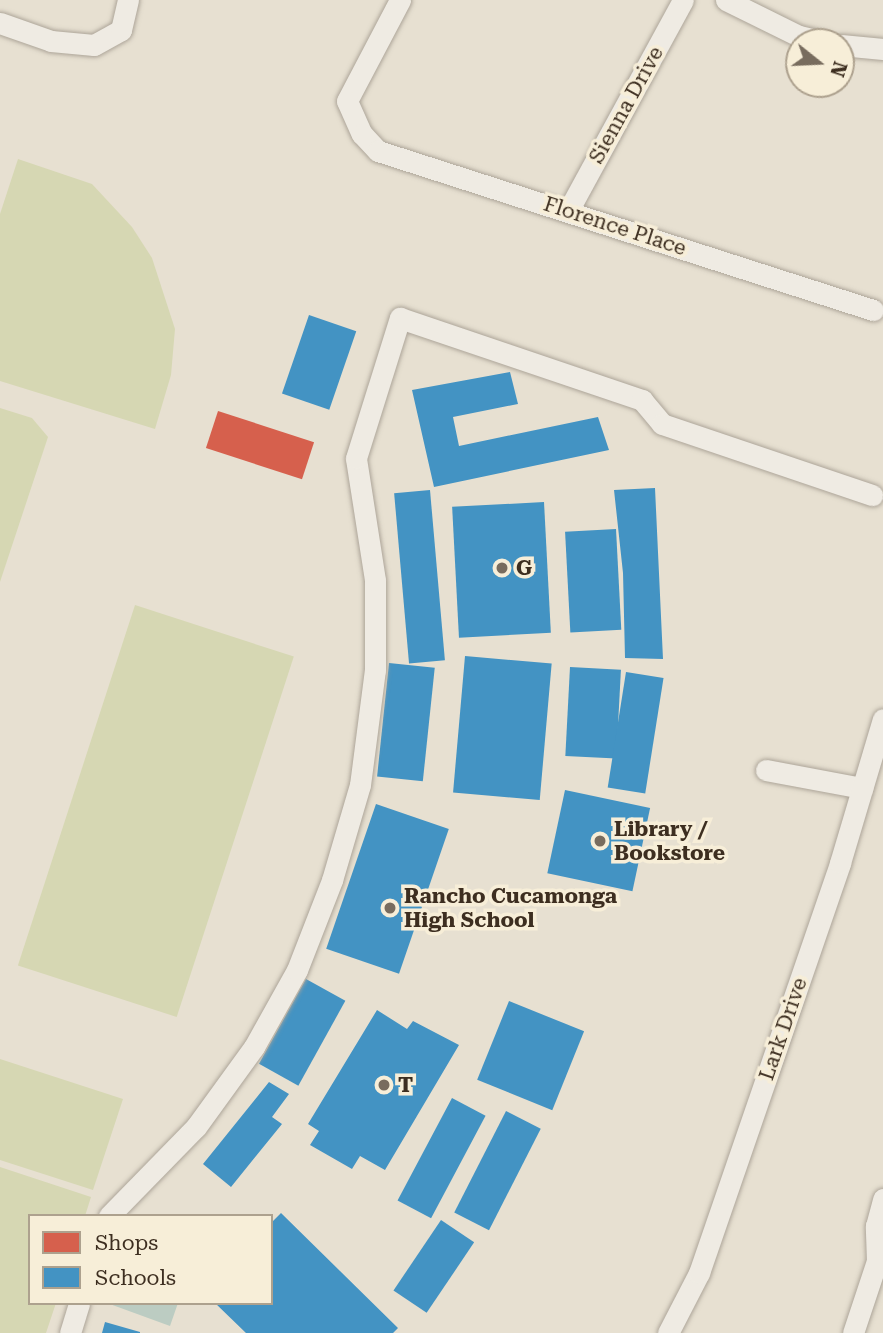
<!DOCTYPE html>
<html>
<head>
<meta charset="utf-8">
<style>
  body { margin:0 }
  #map { position:relative; width:883px; height:1333px; overflow:hidden; background:#e7e0d1; font-family:"Roboto Serif",serif }
  div>[style] { position:absolute }
  [style*='--x'] { left:calc(var(--x)*1px); top:calc(var(--y)*1px); width:calc(var(--w)*1px); rotate:calc(var(--a)*1deg) }
  .green>* { inset:0; background:#d6d7b3; transform-origin:0 0 }
  .water>* { inset:0; background:#bcccc2 }
  .shops>* { inset:0; background:#d6604d; transform-origin:0 0 }
  .schools>* { inset:0; background:#4393c3; transform-origin:0 0 }
  .roads { filter:drop-shadow(0 0 2px #ada599) drop-shadow(0 0 2px #ada599) }
  .minor>* { height:21px; margin:-10.5px; padding:0 10.5px; transform-origin:10.5px; border-radius:10.5px; background:#efebe3 }
  .dots>* { width:19px; height:19px; translate:-50% -50%; box-sizing:border-box; border:4px solid #f7eed8; border-radius:50% }
  span { translate:-50% -50%; white-space:nowrap; text-align:center; line-height:1.15; -webkit-text-stroke:7px #f7eed8; paint-order:stroke }
  .street-label { font-size:21px; color:#3d2e20 }
  .poi-label { font-size:21px; color:#3d2e20; font-weight:700 }
  .left { translate:0 -50%; text-align:left }
  .legend { position:absolute; left:28px; top:1214px; width:245px; height:91px; box-sizing:border-box; background:#f7eed8; border:2px solid #ada18e; margin:0; padding:9px 12px; list-style:none; font-size:21px; color:#3d2e20 }
  .legend li { display:flex; align-items:center; gap:14px; height:35px }
  .legend b { width:35px; border:2px solid #ada18e }
  .north { position:absolute; left:785px; top:28px; width:70px; height:70px; box-sizing:border-box; background:#f7eed8; border:2px solid #ada18e; border-radius:50%; rotate:108deg; font-size:19px; font-weight:700; line-height:28px; text-align:center; color:#3d2e20 }
  .north::after { content:''; display:block; margin:auto; width:24px; height:32px; background:#786c5e; clip-path:polygon(50% 0,100% 100%,50% 72%,0 100%) }
</style>
</head>
<body>
<div id="map">
  <div class="green">
    <div style="clip-path:polygon(18px 159px,92px 184px,132px 227px,152px 258px,175px 329px,171px 375px,155px 429px,0 381px,0 214px)"></div>
    <div style="clip-path:polygon(0 408px,32px 418px,48px 437px,0 582px)"></div>
    <div style="left:135px;top:605px;width:167px;height:379px;rotate:18deg"></div>
    <div style="clip-path:polygon(0 1059px,123px 1099px,93px 1190px,0 1160px)"></div>
    <div style="clip-path:polygon(0 1167px,91px 1197px,85px 1216px,30px 1216px,30px 1303px,56px 1303px,46px 1333px,0 1333px)"></div>
  </div>
  <div class="water">
    <div style="clip-path:polygon(107px 1303px,178px 1303px,170px 1326px)"></div>
  </div>
  <div class="shops">
    <div style="left:218px;top:411px;width:101px;height:39px;rotate:18deg"></div>
  </div>
  <div class="schools">
    <div style="left:309px;top:315px;width:50px;height:83px;rotate:19deg"></div>
    <div style="clip-path:polygon(510px 372px,518px 404px,453px 417px,459px 446px,598px 417px,609px 450px,434px 487px,412px 390px)"></div>
    <div style="clip-path:polygon(655px 488px,663px 659px,625px 658px,623px 573px,614px 490px)"></div>
    <div style="left:430px;top:490px;width:171px;height:36px;rotate:85deg"></div>
    <div style="left:544px;top:502px;width:131px;height:92px;rotate:87deg"></div>
    <div style="left:616px;top:529px;width:101px;height:51px;rotate:87deg"></div>
    <div style="left:465px;top:656px;width:87px;height:137px;rotate:5deg"></div>
    <div style="left:389px;top:663px;width:46px;height:114px;rotate:6deg"></div>
    <div style="left:570px;top:667px;width:51px;height:89px;rotate:3deg"></div>
    <div style="left:626px;top:672px;width:38px;height:117px;rotate:9deg"></div>
    <div style="left:565px;top:790px;width:87px;height:85px;rotate:12deg"></div>
    <div style="left:376px;top:804px;width:77px;height:153px;rotate:19deg"></div>
    <div style="left:306px;top:979px;width:45px;height:97px;rotate:29deg"></div>
    <div style="left:509px;top:1001px;width:81px;height:85px;rotate:22deg"></div>
    <div style="clip-path:polygon(377px 1010px,407px 1029px,413px 1021px,459px 1045px,385px 1170px,360px 1156px,352px 1169px,310px 1145px,319px 1131px,308px 1124px)"></div>
    <div style="clip-path:polygon(269px 1082px,289px 1094px,272px 1117px,282px 1124px,231px 1187px,203px 1164px)"></div>
    <div style="left:452px;top:1098px;width:38px;height:116px;rotate:28deg"></div>
    <div style="left:506px;top:1111px;width:39px;height:114px;rotate:27deg"></div>
    <div style="clip-path:polygon(281px 1213px,398px 1328px,393px 1333px,246px 1333px,215px 1303px,271px 1303px,271px 1223px)"></div>
    <div style="left:441px;top:1220px;width:40px;height:85px;rotate:34deg"></div>
    <div style="clip-path:polygon(105px 1322px,140px 1332px,140px 1333px,102px 1333px)"></div>
  </div>
  <div class="roads">
    <div class="minor">
      <div style="--x:400;--y:0;--w:114;--a:117.7"></div>
      <div style="--x:347;--y:101;--w:36;--a:66"></div>
      <div style="--x:362;--y:134;--w:23;--a:47"></div>
      <div style="--x:378;--y:151;--w:520;--a:17.81"></div>
      <div style="--x:726;--y:0;--w:81;--a:26.3"></div>
      <div style="--x:799;--y:36;--w:28;--a:13"></div>
      <div style="--x:0;--y:23;--w:54;--a:19.4"></div>
      <div style="--x:51;--y:41;--w:43;--a:5.3"></div>
      <div style="--x:94;--y:45;--w:31;--a:-29"></div>
      <div style="--x:121;--y:30;--w:31;--a:-77"></div>
      <div style="--x:841;--y:45;--w:42;--a:5.4"></div>
      <div style="--x:568;--y:211;--w:240;--a:-61.4"></div>
      <div style="--x:766;--y:770;--w:98;--a:10.6"></div>
      <div style="--x:109;--y:1216;--w:124;--a:-45.7"></div>
      <div style="--x:196;--y:1127;--w:99;--a:-54.1"></div>
      <div style="--x:254;--y:1047;--w:88;--a:-60.8"></div>
      <div style="--x:297;--y:970;--w:97;--a:-68.7"></div>
      <div style="--x:332;--y:880;--w:99;--a:-73.6"></div>
      <div style="--x:360;--y:785;--w:116;--a:-82.6"></div>
      <div style="--x:375;--y:670;--w:90;--a:-90"></div>
      <div style="--x:375;--y:580;--w:123;--a:-98.9"></div>
      <div style="--x:356;--y:458;--w:147;--a:-72.6"></div>
      <div style="--x:400;--y:318;--w:256;--a:18.7"></div>
      <div style="--x:642;--y:400;--w:31;--a:50"></div>
      <div style="--x:662;--y:424;--w:222;--a:18.7"></div>
      <div style="--x:70;--y:1333;--w:31;--a:-73"></div>
      <div style="--x:668;--y:1333;--w:68;--a:-62.7"></div>
      <div style="--x:699;--y:1273;--w:434;--a:-71"></div>
      <div style="--x:840;--y:863;--w:150;--a:-73.4"></div>
      <div style="--x:853;--y:1333;--w:76;--a:-71.6"></div>
      <div style="--x:877;--y:1261;--w:35;--a:-92"></div>
      <div style="--x:876;--y:1226;--w:28;--a:-75"></div>
    </div>
  </div>
  <div class="dots">
    <div style="left:502px;top:568px;background:#786c5e"></div>
    <div style="left:600px;top:841px;background:#786c5e"></div>
    <div style="left:390px;top:908px;background:#786c5e"></div>
    <div style="left:384px;top:1085px;background:#786c5e"></div>
  </div>
  <div class="street-label">
    <span style="left:626px;top:105px;rotate:-61deg">Sienna Drive</span>
    <span style="left:615px;top:226px;rotate:18deg">Florence Place</span>
    <span style="left:783px;top:1029px;rotate:-71deg">Lark Drive</span>
  </div>
  <div class="poi-label">
    <span class="left" style="left:516px;top:568px">G</span>
    <span class="left" style="left:614px;top:841px">Library /<br>Bookstore</span>
    <span class="left" style="left:404px;top:908px">Rancho Cucamonga<br>High School</span>
    <span class="left" style="left:398px;top:1085px">T</span>
  </div>
  <ul class="legend">
  <li><b style="height:19px;background:#d6604d"></b>Shops</li>
  <li><b style="height:19px;background:#4393c3"></b>Schools</li>
  </ul>
  <div class="north">N</div>
</div>
</body>
</html>
